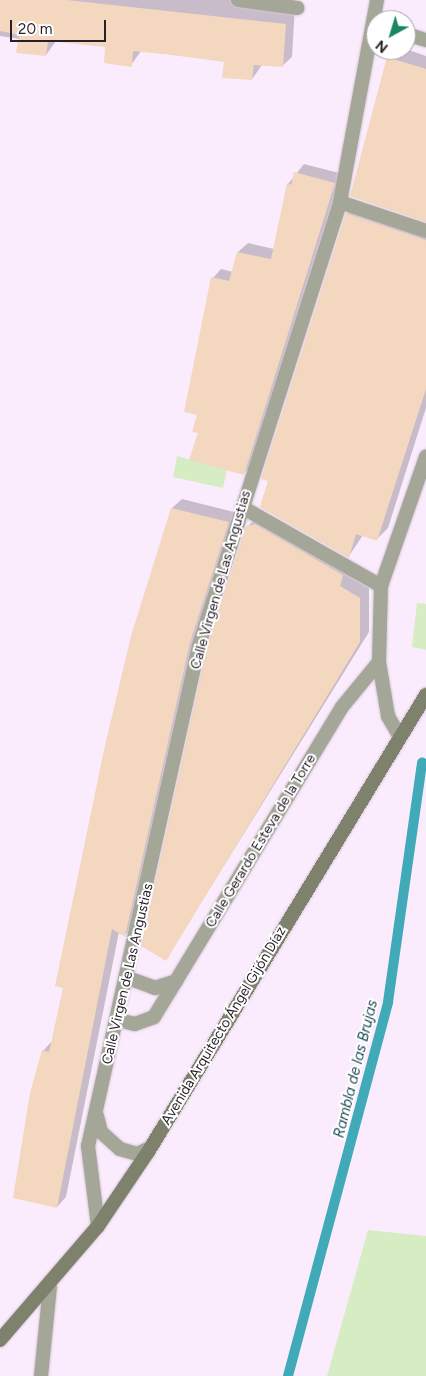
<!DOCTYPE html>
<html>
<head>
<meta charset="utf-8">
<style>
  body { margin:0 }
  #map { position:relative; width:426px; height:1376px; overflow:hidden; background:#fbecfd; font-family:Figtree,sans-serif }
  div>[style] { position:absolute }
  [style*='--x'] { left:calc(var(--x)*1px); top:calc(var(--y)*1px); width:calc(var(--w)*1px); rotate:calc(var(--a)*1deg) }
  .green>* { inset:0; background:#d6ecc3 }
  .shadow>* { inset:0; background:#0003 }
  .stream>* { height:10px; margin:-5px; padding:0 5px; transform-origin:5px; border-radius:5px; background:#40aab8 }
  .building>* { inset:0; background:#f3d7be }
  .roads { filter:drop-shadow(0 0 1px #d5c7d7) drop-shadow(0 0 1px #d5c7d7) }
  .minor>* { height:14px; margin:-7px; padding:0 7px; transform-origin:7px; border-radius:7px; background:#a4a698 }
  .secondary>* { height:14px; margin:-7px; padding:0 7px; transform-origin:7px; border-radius:7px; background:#7e826c }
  span { translate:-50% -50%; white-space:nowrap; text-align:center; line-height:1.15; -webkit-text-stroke:4px #fff; paint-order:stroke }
  .street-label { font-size:14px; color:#271e28 }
  .water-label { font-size:15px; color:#204e54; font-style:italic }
  .north { position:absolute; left:366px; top:10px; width:50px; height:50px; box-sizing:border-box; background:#fff; border:1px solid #a9a5a9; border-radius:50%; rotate:219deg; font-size:14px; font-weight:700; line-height:20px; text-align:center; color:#271e28 }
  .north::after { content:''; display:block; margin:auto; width:18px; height:22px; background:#198764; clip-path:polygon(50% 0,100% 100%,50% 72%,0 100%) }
  .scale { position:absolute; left:10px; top:20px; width:96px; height:22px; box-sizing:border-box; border:2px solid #271e28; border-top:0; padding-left:6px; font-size:15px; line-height:18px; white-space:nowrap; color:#271e28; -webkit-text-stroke:4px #fff; paint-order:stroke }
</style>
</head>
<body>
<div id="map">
  <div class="green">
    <div style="clip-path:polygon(177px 456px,227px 470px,223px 488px,173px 477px)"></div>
    <div style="clip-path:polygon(417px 603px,426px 604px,426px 650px,412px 647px)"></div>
    <div style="clip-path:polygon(368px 1230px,426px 1236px,426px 1376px,327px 1376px)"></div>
  </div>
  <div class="shadow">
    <div style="clip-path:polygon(0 0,255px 0,295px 6px,292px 57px,282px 66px,262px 65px,252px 79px,225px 61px,141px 51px,131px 65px,107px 46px,56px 41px,46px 55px,20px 39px,0 36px)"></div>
    <div style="clip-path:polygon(406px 49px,426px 56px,426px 220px,388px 58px,396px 50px)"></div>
    <div style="clip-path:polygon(304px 164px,343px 174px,253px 464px,244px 473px,199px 432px,213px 278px,221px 269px,233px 272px,238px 252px,248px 243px,274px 249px,288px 184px)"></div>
    <div style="clip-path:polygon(357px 203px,426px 226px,426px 408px,388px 528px,377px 539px,363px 535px,349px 556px,347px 214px)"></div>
    <div style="clip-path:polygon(182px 499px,238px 513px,134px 926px,125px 935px,119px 932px,66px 1197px,57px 1207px,43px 1051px,52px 1041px,65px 987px,132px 636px,172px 508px)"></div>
    <div style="clip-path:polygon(257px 517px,352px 565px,349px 576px,369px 588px,369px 632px,166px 959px,247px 527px)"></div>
  </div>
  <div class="stream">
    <div style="--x:288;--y:1376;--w:387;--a:-75"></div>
    <div style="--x:388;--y:1002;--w:242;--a:-81.9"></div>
  </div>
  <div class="building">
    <div style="clip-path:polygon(0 0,67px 0,286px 24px,283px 67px,254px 65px,252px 80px,222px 78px,224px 62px,165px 54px,133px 51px,132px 67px,104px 63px,105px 47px,48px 41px,46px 56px,16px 53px,19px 35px,0 31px)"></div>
    <div style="clip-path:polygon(387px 57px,426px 69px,426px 222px,350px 196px)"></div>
    <div style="clip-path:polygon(294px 172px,335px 183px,244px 475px,189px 460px,198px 433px,192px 432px,197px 415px,184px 412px,211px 277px,229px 281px,237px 252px,271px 259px,287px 183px,291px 185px)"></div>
    <div style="clip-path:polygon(346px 213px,426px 240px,426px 389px,377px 541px,356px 534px,349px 558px,260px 507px,268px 481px,261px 479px)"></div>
    <div style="clip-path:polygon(171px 508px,229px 522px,190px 643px,125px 937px,112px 929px,57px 1208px,13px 1198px,30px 1093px,42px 1050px,49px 1052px,63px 988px,55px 986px,104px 750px,131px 636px)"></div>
    <div style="clip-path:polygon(255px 524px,343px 575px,340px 586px,360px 598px,360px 642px,166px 961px,141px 946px,207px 647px,246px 526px)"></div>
  </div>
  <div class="roads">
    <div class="minor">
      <div style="--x:238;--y:0;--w:60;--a:7.7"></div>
      <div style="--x:406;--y:34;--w:21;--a:17"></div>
      <div style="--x:340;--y:202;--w:91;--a:18.6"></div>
      <div style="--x:242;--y:507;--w:160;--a:29.6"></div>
      <div style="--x:400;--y:737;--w:24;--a:-120"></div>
      <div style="--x:388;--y:716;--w:55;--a:-99.5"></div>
      <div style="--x:379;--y:662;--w:76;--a:-88.5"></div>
      <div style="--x:381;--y:586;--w:137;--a:-70.8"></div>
      <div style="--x:128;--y:978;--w:29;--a:20"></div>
      <div style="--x:155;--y:988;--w:22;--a:-18"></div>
      <div style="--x:176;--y:981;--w:320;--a:-58.8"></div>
      <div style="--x:342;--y:707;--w:58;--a:-50.6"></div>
      <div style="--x:118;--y:1020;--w:17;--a:13"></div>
      <div style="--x:135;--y:1024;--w:20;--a:-20"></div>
      <div style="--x:154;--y:1017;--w:42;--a:-58.6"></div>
      <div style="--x:97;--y:1116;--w:16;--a:76"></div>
      <div style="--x:101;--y:1132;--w:25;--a:42"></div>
      <div style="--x:120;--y:1149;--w:18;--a:16"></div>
      <div style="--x:137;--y:1154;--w:14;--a:-25"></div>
      <div style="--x:98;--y:1226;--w:81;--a:-97.1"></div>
      <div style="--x:88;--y:1146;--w:513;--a:-77.51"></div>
      <div style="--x:199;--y:645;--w:465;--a:-72.3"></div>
      <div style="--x:340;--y:202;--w:205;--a:-79.6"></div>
      <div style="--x:41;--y:1376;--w:90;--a:-84.3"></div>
    </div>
    <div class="secondary">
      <div style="--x:0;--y:1340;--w:150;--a:-49.3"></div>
      <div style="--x:98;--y:1226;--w:89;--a:-56"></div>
      <div style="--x:148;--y:1152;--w:535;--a:-58.69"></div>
    </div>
  </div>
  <div class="street-label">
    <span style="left:221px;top:580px;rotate:-74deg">Calle Virgen de Las Angustias</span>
    <span style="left:261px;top:841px;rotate:-59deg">Calle Gerardo Esteva de la Torre</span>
    <span style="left:128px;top:974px;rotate:-77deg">Calle Virgen de Las Angustias</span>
    <span style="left:224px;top:1026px;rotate:-59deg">Avenida Arquitecto Ángel Gijón Díaz</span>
  </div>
  <div class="water-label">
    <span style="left:356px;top:1069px;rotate:-76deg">Rambla de las Brujas</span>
  </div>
  <div class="north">N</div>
  <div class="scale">20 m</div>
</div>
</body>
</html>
